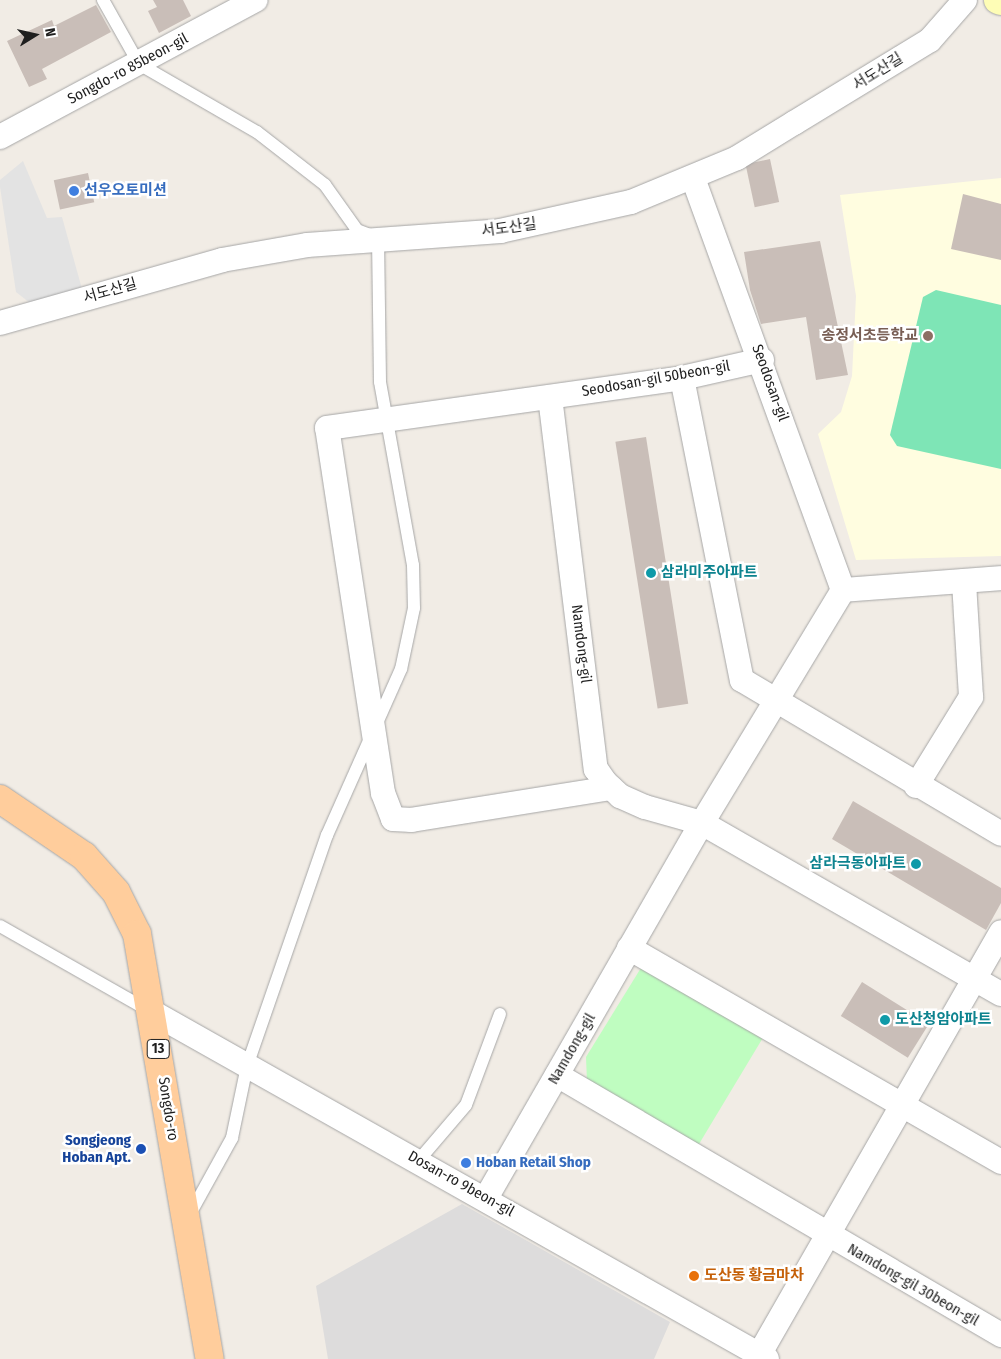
<!DOCTYPE html>
<html>
<head>
<meta charset="utf-8">
<style>
  body { margin:0 }
  #map { position:relative; width:1001px; height:1359px; overflow:hidden; background:#f1ece5; font-family:"Fira Sans Condensed","Noto Sans KR",sans-serif }
  div>[style] { position:absolute }
  [style*='--x'] { left:calc(var(--x)*1px); top:calc(var(--y)*1px); width:calc(var(--w)*1px); rotate:calc(var(--a)*1deg) }
  .residential>* { inset:0; background:#dddcdc }
  .education>* { inset:0; background:#fffde0 }
  .park>* { inset:0; background:#bffdc0 }
  .pitch>* { inset:0; background:#7ee5b6 }
  .parking>* { inset:0; background:#e3e3e3 }
  .building>* { inset:0; background:#c9beb8; transform-origin:0 0 }
  .roads { filter:drop-shadow(0 0 1px #a6a6a6) drop-shadow(0 0 1px #a6a6a6) }
  .service>* { height:12px; margin:-6px; padding:0 6px; transform-origin:6px; border-radius:6px; background:#fff }
  .minor>* { height:24px; margin:-12px; padding:0 12px; transform-origin:12px; border-radius:12px; background:#fff }
  .secondary>* { height:28px; margin:-14px; padding:0 14px; transform-origin:14px; border-radius:14px; background:#fefdb6 }
  .primary>* { height:28px; margin:-14px; padding:0 14px; transform-origin:14px; border-radius:14px; background:#ffcd9c }
  .dots>* { width:14px; height:14px; translate:-50% -50%; box-sizing:border-box; border:2px solid #fff; border-radius:50% }
  span { translate:-50% -50%; white-space:nowrap; text-align:center; line-height:1.15; -webkit-text-stroke:5px #fff; paint-order:stroke }
  .shield-label span { padding:1px 4px; background:#fff; border:1px solid; border-radius:4px; -webkit-text-stroke-width:0 }
  .shield-label { font-size:14px; color:#1f1f1f; font-weight:700 }
  .street-label { font-size:15px; color:#1f1f1f }
  .shop-label { font-size:15px; color:#366cbe; font-weight:700 }
  .left { translate:0 -50%; text-align:left }
  .education-label { font-size:15px; color:#785e54; font-weight:700 }
  .right { translate:-100% -50%; text-align:right }
  .culture-label { font-size:15px; color:#0d838f; font-weight:700 }
  .transit-label { font-size:15px; color:#164399; font-weight:700 }
  .food-label { font-size:15px; color:#c56008; font-weight:700 }
  .north { position:absolute; left:10px; top:10px; width:50px; height:50px; -webkit-text-stroke:4px #fff; paint-order:stroke; rotate:80deg; font-size:14px; font-weight:700; line-height:20px; text-align:center; color:#1f1f1f }
  .north::after { content:''; display:block; margin:auto; width:18px; height:22px; background:#1f1f1f; clip-path:polygon(50% 0,100% 100%,50% 72%,0 100%) }
</style>
</head>
<body>
<div id="map">
  <div class="residential">
    <div style="clip-path:polygon(462px 1204px,670px 1322px,654px 1359px,328px 1359px,316px 1286px)"></div>
  </div>
  <div class="education">
    <div style="clip-path:polygon(1001px 178px,1001px 556px,856px 560px,818px 434px,841px 412px,852px 376px,856px 296px,840px 195px)"></div>
  </div>
  <div class="park">
    <div style="clip-path:polygon(644px 963px,764px 1036px,696px 1149px,587px 1082px,586px 1057px)"></div>
  </div>
  <div class="pitch">
    <div style="clip-path:polygon(936px 290px,1001px 305px,1001px 469px,897px 446px,890px 435px,923px 297px)"></div>
  </div>
  <div class="parking">
    <div style="clip-path:polygon(23px 161px,47px 218px,62px 217px,82px 289px,30px 303px,16px 292px,0 187px,0 180px)"></div>
  </div>
  <div class="building">
    <div style="clip-path:polygon(153px 0,183px 0,191px 16px,159px 33px,148px 11px,157px 7px)"></div>
    <div style="clip-path:polygon(96px 5px,111px 32px,42px 69px,47px 79px,29px 87px,7px 41px,52px 20px,54px 26px)"></div>
    <div style="left:770px;top:159px;width:44px;height:25px;rotate:78deg"></div>
    <div style="left:88px;top:173px;width:30px;height:35px;rotate:78deg"></div>
    <div style="clip-path:polygon(963px 194px,1001px 204px,1001px 260px,951px 249px)"></div>
    <div style="clip-path:polygon(820px 241px,848px 375px,816px 380px,806px 317px,761px 324px,750px 290px,744px 252px)"></div>
    <div style="left:646px;top:437px;width:270px;height:31px;rotate:81deg"></div>
    <div style="clip-path:polygon(853px 801px,1001px 888px,1001px 903px,986px 930px,832px 839px)"></div>
    <div style="left:862px;top:982px;width:79px;height:40px;rotate:32deg"></div>
  </div>
  <div class="roads">
    <div class="service">
      <div style="--x:103;--y:0;--w:73;--a:60.6"></div>
      <div style="--x:139;--y:64;--w:136;--a:30"></div>
      <div style="--x:257;--y:132;--w:86;--a:37.9"></div>
      <div style="--x:325;--y:185;--w:55;--a:54.6"></div>
      <div style="--x:357;--y:230;--w:22;--a:21"></div>
      <div style="--x:378;--y:238;--w:144;--a:89.2"></div>
      <div style="--x:380;--y:382;--w:186;--a:79.8"></div>
      <div style="--x:413;--y:565;--w:43;--a:88.7"></div>
      <div style="--x:414;--y:608;--w:62;--a:102"></div>
      <div style="--x:401;--y:669;--w:182;--a:114"></div>
      <div style="--x:327;--y:835;--w:244;--a:109.1"></div>
      <div style="--x:247;--y:1066;--w:74;--a:101.8"></div>
      <div style="--x:232;--y:1138;--w:89;--a:118.9"></div>
      <div style="--x:0;--y:926;--w:170;--a:29.6"></div>
      <div style="--x:419;--y:1160;--w:72;--a:-49.5"></div>
      <div style="--x:466;--y:1105;--w:97;--a:-69.5"></div>
    </div>
    <div class="minor">
      <div style="--x:0;--y:137;--w:290;--a:-28.2"></div>
      <div style="--x:693;--y:178;--w:438;--a:70"></div>
      <div style="--x:0;--y:323;--w:231;--a:-15.8"></div>
      <div style="--x:222;--y:260;--w:86;--a:-10"></div>
      <div style="--x:307;--y:245;--w:194;--a:-4.1"></div>
      <div style="--x:500;--y:231;--w:134;--a:-12.5"></div>
      <div style="--x:631;--y:202;--w:115;--a:-22.5"></div>
      <div style="--x:737;--y:158;--w:67;--a:-31.6"></div>
      <div style="--x:794;--y:123;--w:159;--a:-31.4"></div>
      <div style="--x:930;--y:40;--w:53;--a:-48.8"></div>
      <div style="--x:682;--y:378;--w:308;--a:78.8"></div>
      <div style="--x:742;--y:680;--w:301;--a:30.7"></div>
      <div style="--x:550;--y:397;--w:375;--a:83"></div>
      <div style="--x:596;--y:769;--w:16;--a:55"></div>
      <div style="--x:605;--y:782;--w:21;--a:43"></div>
      <div style="--x:620;--y:796;--w:27;--a:24"></div>
      <div style="--x:645;--y:807;--w:59;--a:15.7"></div>
      <div style="--x:702;--y:823;--w:344;--a:29.8"></div>
      <div style="--x:916;--y:786;--w:105;--a:-58.3"></div>
      <div style="--x:971;--y:697;--w:116;--a:-93.5"></div>
      <div style="--x:611;--y:788;--w:202;--a:170.9"></div>
      <div style="--x:412;--y:820;--w:19;--a:-177"></div>
      <div style="--x:393;--y:819;--w:28;--a:-111"></div>
      <div style="--x:383;--y:793;--w:369;--a:-98.7"></div>
      <div style="--x:327;--y:428;--w:359;--a:-8"></div>
      <div style="--x:682;--y:378;--w:82;--a:-12.7"></div>
      <div style="--x:629;--y:948;--w:429;--a:29.9"></div>
      <div style="--x:152;--y:1012;--w:706;--a:29.43"></div>
      <div style="--x:557;--y:1075;--w:515;--a:30.35"></div>
      <div style="--x:486;--y:1198;--w:433;--a:-60.1"></div>
      <div style="--x:702;--y:823;--w:272;--a:-58.8"></div>
      <div style="--x:843;--y:590;--w:158;--a:-4.3"></div>
      <div style="--x:759;--y:1355;--w:487;--a:-60.2"></div>
    </div>
    <div class="secondary">
      <div style="--x:998;--y:0;--w:3;--a:18"></div>
    </div>
    <div class="primary">
      <div style="--x:0;--y:799;--w:102;--a:34.2"></div>
      <div style="--x:84;--y:856;--w:48;--a:48.4"></div>
      <div style="--x:116;--y:892;--w:47;--a:63.4"></div>
      <div style="--x:137;--y:934;--w:431;--a:80.3"></div>
    </div>
  </div>
  <div class="dots">
    <div style="left:74px;top:191px;background:#3f7fe0"></div>
    <div style="left:928px;top:336px;background:#8d6e63"></div>
    <div style="left:651px;top:573px;background:#0f9aa8"></div>
    <div style="left:916px;top:864px;background:#0f9aa8"></div>
    <div style="left:885px;top:1020px;background:#0f9aa8"></div>
    <div style="left:141px;top:1149px;background:#1a4fb4"></div>
    <div style="left:466px;top:1163px;background:#3f7fe0"></div>
    <div style="left:694px;top:1276px;background:#e8710a"></div>
  </div>
  <div class="shield-label">
    <span style="left:158px;top:1049px">13</span>
  </div>
  <div class="street-label">
    <span style="left:128px;top:69px;rotate:-28deg">Songdo-ro 85beon-gil</span>
    <span style="left:878px;top:72px;rotate:-32deg">서도산길</span>
    <span style="left:509px;top:228px;rotate:-8deg">서도산길</span>
    <span style="left:110px;top:291px;rotate:-16deg">서도산길</span>
    <span style="left:656px;top:379px;rotate:-10deg">Seodosan-gil 50beon-gil</span>
    <span style="left:770px;top:383px;rotate:70deg">Seodosan-gil</span>
    <span style="left:581px;top:644px;rotate:83deg">Namdong-gil</span>
    <span style="left:572px;top:1049px;rotate:-60deg">Namdong-gil</span>
    <span style="left:168px;top:1109px;rotate:81deg">Songdo-ro</span>
    <span style="left:461px;top:1184px;rotate:29deg">Dosan-ro 9beon-gil</span>
    <span style="left:913px;top:1285px;rotate:30deg">Namdong-gil 30beon-gil</span>
  </div>
  <div class="shop-label">
    <span class="left" style="left:84px;top:191px">선우오토미션</span>
    <span class="left" style="left:476px;top:1163px">Hoban Retail Shop</span>
  </div>
  <div class="education-label">
    <span class="right" style="left:918px;top:336px">송정서초등학교</span>
  </div>
  <div class="culture-label">
    <span class="left" style="left:661px;top:573px">삼라미주아파트</span>
    <span class="right" style="left:906px;top:864px">삼라극동아파트</span>
    <span class="left" style="left:895px;top:1020px">도산청암아파트</span>
  </div>
  <div class="transit-label">
    <span class="right" style="left:131px;top:1149px">Songjeong<br>Hoban Apt.</span>
  </div>
  <div class="food-label">
    <span class="left" style="left:704px;top:1276px">도산동 황금마차</span>
  </div>
  <div class="north">N</div>
</div>
</body>
</html>
